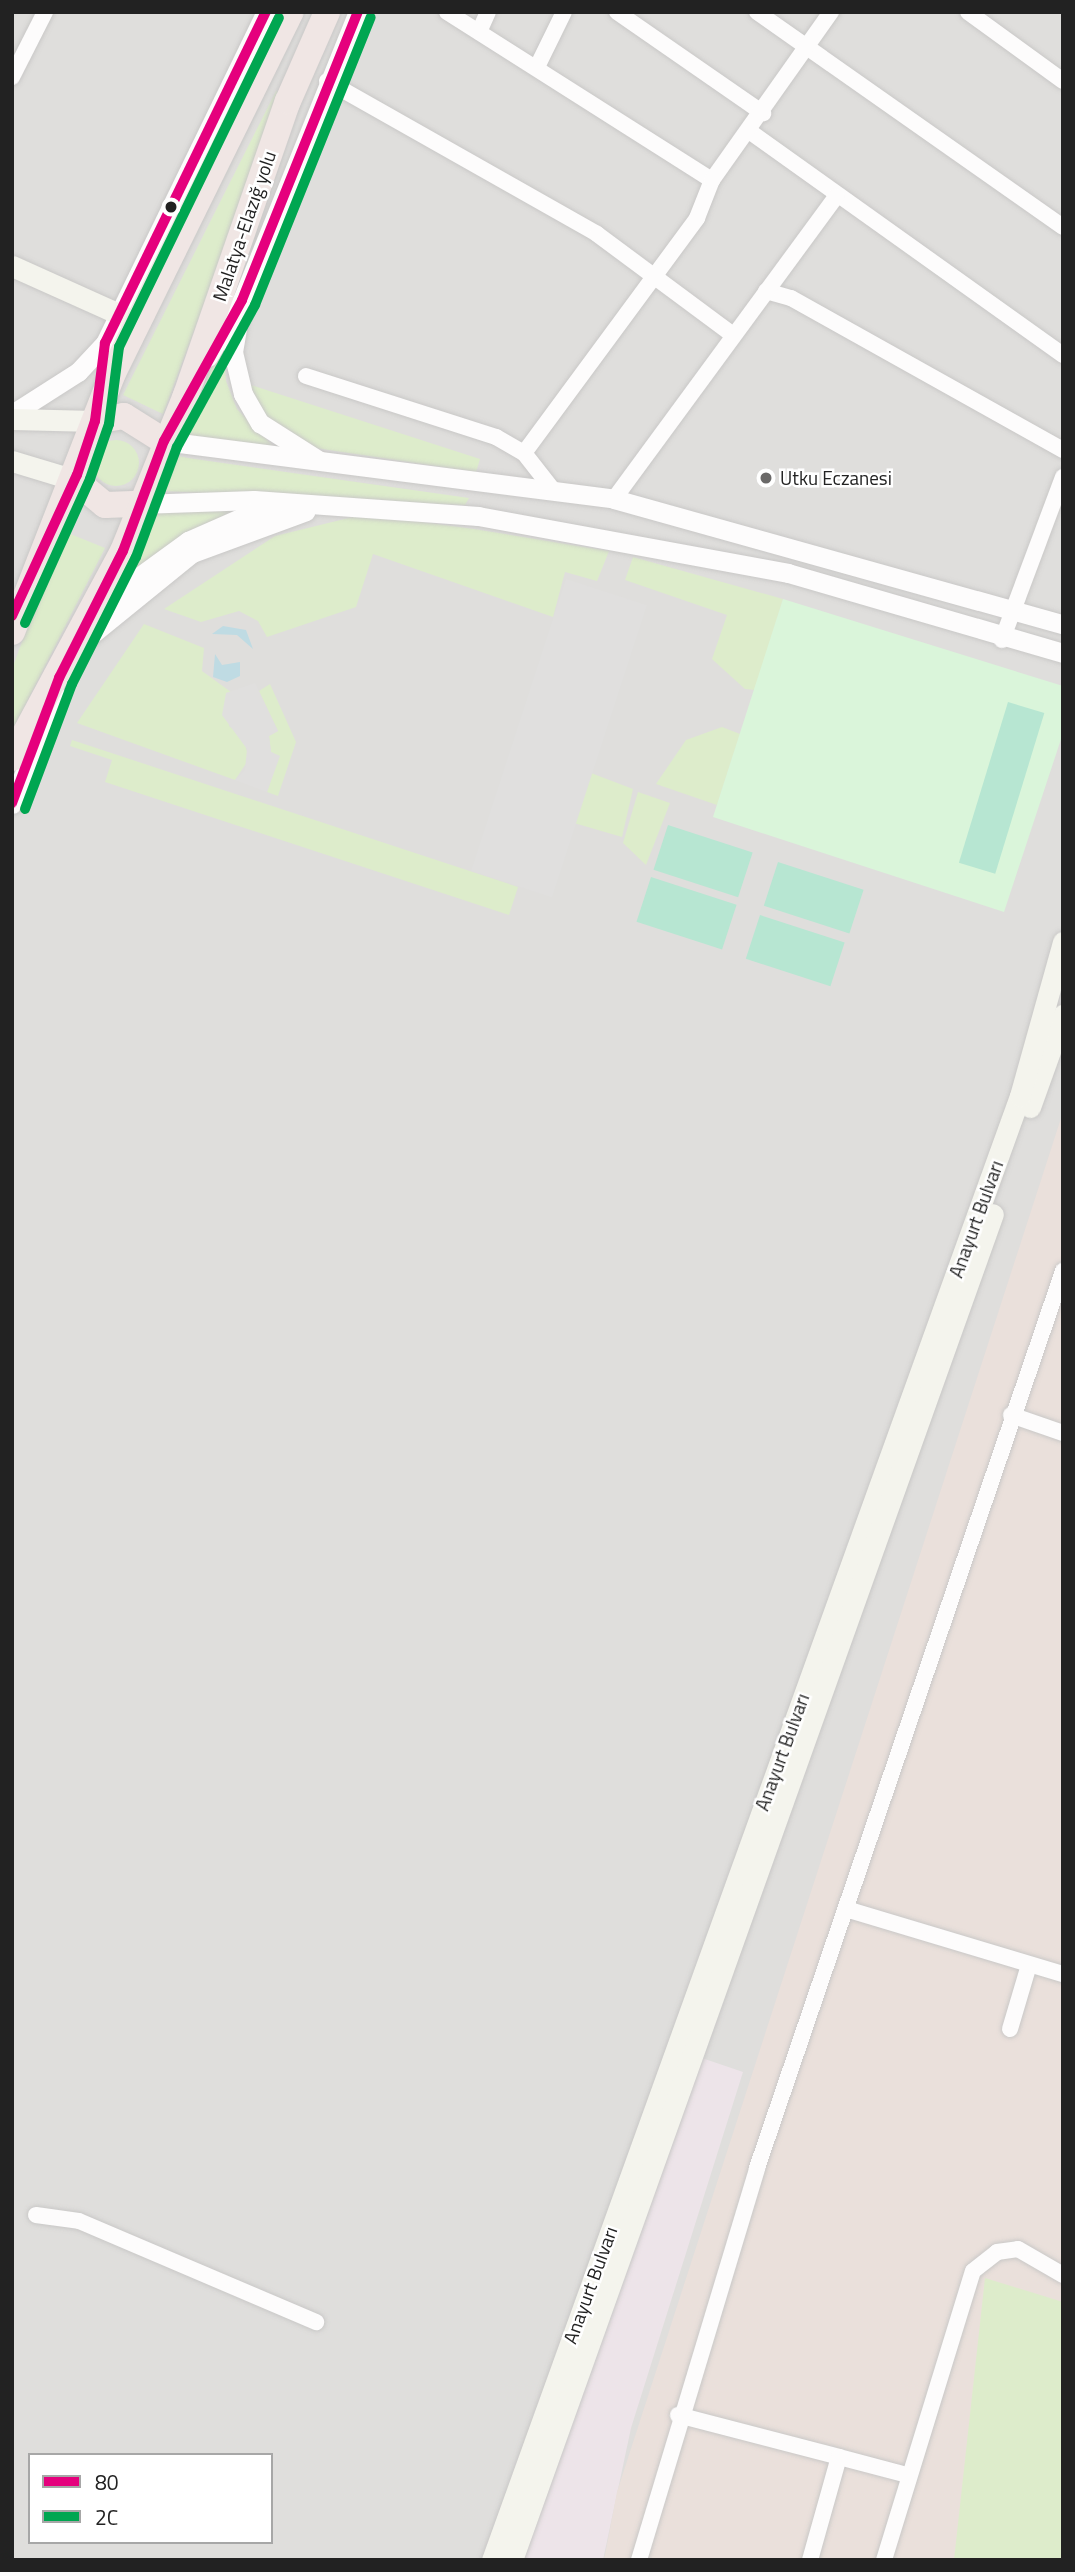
<!DOCTYPE html>
<html>
<head>
<meta charset="utf-8">
<style>
  body { margin:0 }
  #map { position:relative; width:1075px; height:2572px; overflow:hidden; background:#f0eeeb; font-family:"Titillium Web",sans-serif }
  div>[style] { position:absolute }
  [style*='--x'] { left:calc(var(--x)*1px); top:calc(var(--y)*1px); width:calc(var(--w)*1px); rotate:calc(var(--a)*1deg) }
  .residential>* { inset:0; background:#dfdedc }
  .industrial>* { inset:0; background:#ede4e9 }
  .military>* { inset:0; background:#eae0db }
  .grass>* { inset:0; background:#ddeccb }
  .round { border-radius:50% }
  .park>* { inset:0; background:#daf5da }
  .pitch>* { inset:0; background:#b7e6d2; transform-origin:0 0 }
  .parking>* { inset:0; background:#e0dfde; transform-origin:0 0 }
  .water>* { inset:0; background:#bfdbe3 }
  .roads { filter:drop-shadow(0 0 2px #c9c8c7) drop-shadow(0 0 2px #c9c8c7) }
  .minor>* { height:16px; margin:-8px; padding:0 8px; transform-origin:8px; border-radius:8px; background:#fdfcfc }
  .tertiary>* { height:19px; margin:-9.5px; padding:0 9.5px; transform-origin:9.5px; border-radius:9.5px; background:#fdfcfc }
  .secondary>* { height:21px; margin:-10.5px; padding:0 10.5px; transform-origin:10.5px; border-radius:10.5px; background:#f4f4ed }
  .trunk>* { height:26px; margin:-13px; padding:0 13px; transform-origin:13px; border-radius:13px; background:#f0e6e4 }
  .bus-1>* { height:10px; margin:-5px; padding:0 5px; transform-origin:5px; border-radius:5px; background:#e5007d }
  .bus-2>* { height:10px; margin:-5px; padding:0 5px; transform-origin:5px; border-radius:5px; background:#00a651 }
  .dots>* { width:19px; height:19px; translate:-50% -50%; box-sizing:border-box; border:4px solid #fff; border-radius:50% }
  span { translate:-50% -50%; white-space:nowrap; text-align:center; line-height:1.15; -webkit-text-stroke:5px #fff; paint-order:stroke }
  .street-label { font-size:19px; color:#222 }
  .poi-label { font-size:19px; color:#222 }
  .left { translate:0 -50%; text-align:left }
  .frame { position:absolute; inset:0; border:14px solid #222; pointer-events:none }
  .legend { position:absolute; left:28px; top:2453px; width:245px; height:91px; box-sizing:border-box; background:#fff; border:2px solid #a7a7a7; margin:0; padding:9px 12px; list-style:none; font-size:21px; color:#222 }
  .legend li { display:flex; align-items:center; gap:14px; height:35px }
  .legend b { width:35px; border:2px solid #a7a7a7 }
</style>
</head>
<body>
<div id="map">
  <div class="residential">
    <div style="clip-path:polygon(evenodd,12px 12px,1063px 12px,1063px 2560px,12px 2560px,12px 12px,30px 2455px,271px 2455px,271px 2542px,30px 2542px,30px 2455px)"></div>
  </div>
  <div class="industrial">
    <div style="clip-path:polygon(699px 2057px,743px 2072px,631px 2428px,603px 2560px,524px 2560px)"></div>
  </div>
  <div class="military">
    <div style="clip-path:polygon(1063px 1112px,1063px 2560px,604px 2560px,617px 2492px)"></div>
  </div>
  <div class="grass">
    <div style="clip-path:polygon(276px 91px,282px 94px,163px 414px,123px 395px)"></div>
    <div style="clip-path:polygon(223px 335px,226px 381px,237px 409px,276px 449px,186px 438px)"></div>
    <div style="clip-path:polygon(248px 384px,480px 459px,476px 472px,315px 448px,275px 431px)"></div>
    <div class="round" style="left:93px;top:440px;width:46px;height:46px"></div>
    <div style="clip-path:polygon(179px 456px,188px 458px,469px 498px,465px 505px,162px 491px)"></div>
    <div style="clip-path:polygon(278px 509px,115px 593px,151px 512px)"></div>
    <div style="clip-path:polygon(365px 514px,474px 529px,609px 551px,597px 581px,565px 572px,553px 617px,373px 554px,356px 607px,267px 637px,258px 621px,239px 611px,201px 622px,164px 609px,275px 536px)"></div>
    <div style="clip-path:polygon(63px 531px,105px 548px,12px 731px,12px 669px)"></div>
    <div style="clip-path:polygon(633px 557px,783px 599px,755px 690px,745px 689px,712px 659px,727px 615px,625px 580px)"></div>
    <div style="clip-path:polygon(144px 624px,204px 648px,202px 671px,231px 692px,229px 726px,243px 737px,249px 759px,235px 780px,77px 723px)"></div>
    <div style="clip-path:polygon(270px 684px,296px 742px,278px 796px,267px 792px,279px 756px,271px 752px,269px 736px,278px 731px,259px 691px)"></div>
    <div style="clip-path:polygon(722px 727px,740px 734px,717px 805px,656px 784px,686px 740px)"></div>
    <div style="clip-path:polygon(72px 740px,518px 887px,509px 915px,105px 782px,112px 760px,70px 746px)"></div>
    <div style="clip-path:polygon(591px 773px,633px 789px,622px 837px,574px 823px)"></div>
    <div style="clip-path:polygon(638px 792px,670px 803px,646px 865px,623px 843px)"></div>
    <div style="clip-path:polygon(985px 2278px,1063px 2302px,1063px 2560px,954px 2560px)"></div>
  </div>
  <div class="park">
    <div style="clip-path:polygon(783px 599px,1063px 686px,1063px 733px,1004px 912px,713px 817px)"></div>
  </div>
  <div class="pitch">
    <div style="left:1008px;top:702px;width:38px;height:168px;rotate:17deg"></div>
    <div style="left:668px;top:825px;width:89px;height:47px;rotate:18deg"></div>
    <div style="left:778px;top:862px;width:90px;height:46px;rotate:18deg"></div>
    <div style="left:651px;top:877px;width:90px;height:47px;rotate:18deg"></div>
    <div style="left:760px;top:915px;width:89px;height:46px;rotate:18deg"></div>
  </div>
  <div class="parking">
    <div style="left:566px;top:579px;width:85px;height:307px;rotate:18deg"></div>
    <div style="clip-path:polygon(255px 683px,278px 731px,269px 736px,271px 752px,280px 756px,267px 792px,235px 780px,245px 770px,247px 749px,222px 715px,226px 693px)"></div>
  </div>
  <div class="water">
    <div style="clip-path:polygon(223px 626px,246px 630px,253px 649px,237px 635px,212px 634px)"></div>
    <div style="clip-path:polygon(215px 654px,222px 665px,240px 662px,240px 676px,227px 682px,213px 677px)"></div>
  </div>
  <div class="roads">
    <div class="minor">
      <div style="--x:447;--y:12;--w:314;--a:32.4"></div>
      <div style="--x:617;--y:12;--w:178;--a:34.7"></div>
      <div style="--x:757;--y:12;--w:374;--a:35.1"></div>
      <div style="--x:968;--y:12;--w:117;--a:36"></div>
      <div style="--x:479;--y:32;--w:22;--a:-66"></div>
      <div style="--x:537;--y:67;--w:61;--a:-63.9"></div>
      <div style="--x:12;--y:77;--w:73;--a:-63.1"></div>
      <div style="--x:327;--y:81;--w:310;--a:29.5"></div>
      <div style="--x:597;--y:234;--w:169;--a:36.6"></div>
      <div style="--x:749;--y:131;--w:386;--a:35.5"></div>
      <div style="--x:766;--y:291;--w:26;--a:16"></div>
      <div style="--x:791;--y:298;--w:312;--a:29.2"></div>
      <div style="--x:306;--y:376;--w:200;--a:17.8"></div>
      <div style="--x:496;--y:437;--w:32;--a:30"></div>
      <div style="--x:524;--y:453;--w:47;--a:51.9"></div>
      <div style="--x:524;--y:453;--w:292;--a:-53.6"></div>
      <div style="--x:697;--y:218;--w:41;--a:-68.5"></div>
      <div style="--x:712;--y:180;--w:206;--a:-54.7"></div>
      <div style="--x:614;--y:499;--w:375;--a:-53.7"></div>
      <div style="--x:1002;--y:640;--w:174;--a:-69.5"></div>
      <div style="--x:1011;--y:1415;--w:55;--a:19.1"></div>
      <div style="--x:846;--y:1909;--w:227;--a:16.7"></div>
      <div style="--x:1010;--y:2029;--w:67;--a:-73.5"></div>
      <div style="--x:36;--y:2215;--w:43;--a:7.9"></div>
      <div style="--x:79;--y:2221;--w:258;--a:23.1"></div>
      <div style="--x:678;--y:2415;--w:166;--a:14.6"></div>
      <div style="--x:639;--y:2560;--w:409;--a:-73.2"></div>
      <div style="--x:757;--y:2168;--w:948;--a:-71.16"></div>
      <div style="--x:810;--y:2560;--w:107;--a:-74.3"></div>
      <div style="--x:839;--y:2457;--w:70;--a:14.8"></div>
      <div style="--x:884;--y:2560;--w:302;--a:-72.9"></div>
      <div style="--x:973;--y:2271;--w:31;--a:-38"></div>
      <div style="--x:997;--y:2252;--w:21;--a:-8"></div>
      <div style="--x:1018;--y:2249;--w:52;--a:30"></div>
    </div>
    <div class="tertiary">
      <div style="--x:240;--y:311;--w:42;--a:99.7"></div>
      <div style="--x:233;--y:352;--w:43;--a:76.6"></div>
      <div style="--x:243;--y:394;--w:34;--a:60"></div>
      <div style="--x:260;--y:423;--w:69;--a:32.5"></div>
      <div style="--x:208;--y:357;--w:66;--a:-59.2"></div>
      <div style="--x:242;--y:300;--w:310;--a:-68.1"></div>
      <div style="--x:12;--y:414;--w:78;--a:-32.5"></div>
      <div style="--x:78;--y:372;--w:40;--a:-47"></div>
      <div style="--x:105;--y:343;--w:368;--a:-64.1"></div>
      <div style="--x:164;--y:441;--w:454;--a:7.3"></div>
      <div style="--x:614;--y:499;--w:466;--a:15.6"></div>
      <div style="--x:140;--y:504;--w:114;--a:-2"></div>
      <div style="--x:254;--y:500;--w:225;--a:4.1"></div>
      <div style="--x:478;--y:516;--w:315;--a:10.4"></div>
      <div style="--x:788;--y:573;--w:286;--a:16.2"></div>
      <div style="--x:96;--y:608;--w:114;--a:-36.1"></div>
      <div style="--x:188;--y:541;--w:72;--a:-23.7"></div>
      <div style="--x:254;--y:512;--w:18;--a:0"></div>
      <div style="--x:76;--y:647;--w:149;--a:-39"></div>
      <div style="--x:192;--y:553;--w:121;--a:-20.2"></div>
      <div style="--x:12;--y:804;--w:118;--a:-68.6"></div>
    </div>
    <div class="secondary">
      <div style="--x:12;--y:266;--w:139;--a:24.2"></div>
      <div style="--x:12;--y:419;--w:83;--a:1.4"></div>
      <div style="--x:12;--y:461;--w:66;--a:16.8"></div>
      <div style="--x:1030;--y:1107;--w:98;--a:-70.3"></div>
      <div style="--x:492;--y:2560;--w:1556;--a:-70.17"></div>
      <div style="--x:1020;--y:1096;--w:160;--a:-74.4"></div>
      <div style="--x:512;--y:2560;--w:1429;--a:-70.34"></div>
    </div>
    <div class="trunk">
      <div style="--x:95;--y:421;--w:29;--a:-10"></div>
      <div style="--x:124;--y:416;--w:47;--a:32"></div>
      <div style="--x:75;--y:480;--w:39;--a:40"></div>
      <div style="--x:105;--y:505;--w:35;--a:-2"></div>
      <div style="--x:12;--y:632;--w:278;--a:-68.7"></div>
      <div style="--x:113;--y:373;--w:402;--a:-63.8"></div>
      <div style="--x:12;--y:758;--w:235;--a:-61.8"></div>
      <div style="--x:123;--y:551;--w:168;--a:-68"></div>
      <div style="--x:186;--y:395;--w:311;--a:-70.9"></div>
      <div style="--x:288;--y:101;--w:97;--a:-66.3"></div>
    </div>
  </div>
  <div class="bus-1">
    <div style="--x:12;--y:616;--w:155;--a:-65.3"></div>
    <div style="--x:77;--y:475;--w:57;--a:-71.6"></div>
    <div style="--x:95;--y:421;--w:79;--a:-82.7"></div>
    <div style="--x:105;--y:343;--w:368;--a:-64.1"></div>
    <div style="--x:12;--y:803;--w:134;--a:-69.4"></div>
    <div style="--x:59;--y:678;--w:142;--a:-63.3"></div>
    <div style="--x:123;--y:551;--w:117;--a:-69.6"></div>
    <div style="--x:164;--y:441;--w:161;--a:-61"></div>
    <div style="--x:242;--y:300;--w:310;--a:-68.1"></div>
  </div>
  <div class="bus-2">
    <div style="--x:25;--y:623;--w:158;--a:-65.7"></div>
    <div style="--x:90;--y:479;--w:58;--a:-70.9"></div>
    <div style="--x:109;--y:424;--w:78;--a:-82.6"></div>
    <div style="--x:119;--y:347;--w:366;--a:-64.1"></div>
    <div style="--x:25;--y:809;--w:134;--a:-69.4"></div>
    <div style="--x:72;--y:684;--w:142;--a:-63.3"></div>
    <div style="--x:136;--y:557;--w:117;--a:-69.6"></div>
    <div style="--x:177;--y:447;--w:162;--a:-61.2"></div>
    <div style="--x:255;--y:305;--w:310;--a:-68.1"></div>
  </div>
  <div class="dots">
    <div style="left:171px;top:207px;background:#222"></div>
    <div style="left:766px;top:478px;background:#6a6968"></div>
  </div>
  <div class="street-label">
    <span style="left:244px;top:226px;rotate:-71deg">Malatya-Elazığ yolu</span>
    <span style="left:976px;top:1219px;rotate:-70deg">Anayurt Bulvarı</span>
    <span style="left:782px;top:1752px;rotate:-70deg">Anayurt Bulvarı</span>
    <span style="left:590px;top:2285px;rotate:-70deg">Anayurt Bulvarı</span>
  </div>
  <div class="poi-label">
    <span class="left" style="left:780px;top:478px">Utku Eczanesi</span>
  </div>
  <div class="frame"></div>
  <ul class="legend">
  <li><b style="height:9px;background:#e5007d"></b>80</li>
  <li><b style="height:9px;background:#00a651"></b>2C</li>
  </ul>
</div>
</body>
</html>
